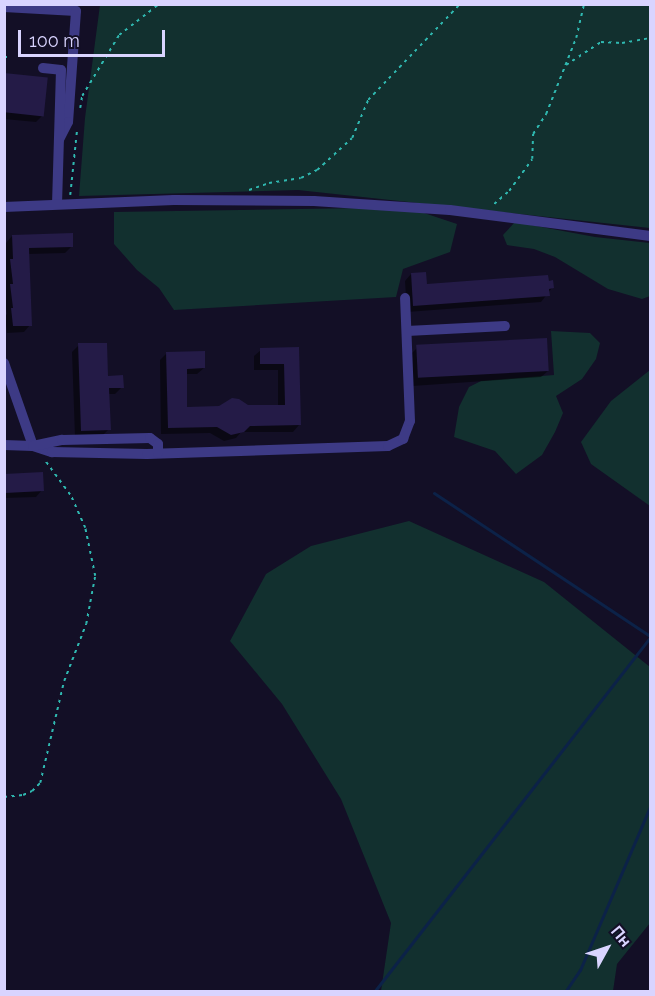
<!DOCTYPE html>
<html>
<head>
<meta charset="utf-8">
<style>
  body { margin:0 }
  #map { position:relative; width:655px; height:996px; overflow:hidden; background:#130f26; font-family:Raleway,sans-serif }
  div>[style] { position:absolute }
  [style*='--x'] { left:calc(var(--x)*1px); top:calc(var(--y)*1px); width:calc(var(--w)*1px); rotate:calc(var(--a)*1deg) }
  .green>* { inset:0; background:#12302f }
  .shadow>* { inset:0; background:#0007 }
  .stream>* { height:3px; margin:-1.5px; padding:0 1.5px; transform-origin:1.5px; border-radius:1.5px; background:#0c2248 }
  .building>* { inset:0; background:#241b47; transform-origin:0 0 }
  .path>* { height:1.5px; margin-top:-0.75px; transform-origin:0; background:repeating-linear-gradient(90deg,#2fb8b0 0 3px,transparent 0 7.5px) }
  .minor>* { height:10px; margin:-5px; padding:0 5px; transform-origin:5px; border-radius:5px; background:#3d3a85 }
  span { translate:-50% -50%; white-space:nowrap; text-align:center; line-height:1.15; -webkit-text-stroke:5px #130f26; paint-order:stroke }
  .frame { position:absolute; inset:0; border:6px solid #d9d4ff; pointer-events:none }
  .north { position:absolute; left:577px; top:918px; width:60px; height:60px; -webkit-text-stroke:4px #130f26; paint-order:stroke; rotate:50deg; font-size:16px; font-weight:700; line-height:24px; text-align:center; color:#d9d4ff }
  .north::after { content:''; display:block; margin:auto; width:21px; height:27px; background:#d9d4ff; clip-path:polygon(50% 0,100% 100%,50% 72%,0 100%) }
  .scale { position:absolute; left:18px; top:30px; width:147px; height:27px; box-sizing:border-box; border:3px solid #d9d4ff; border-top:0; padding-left:8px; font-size:18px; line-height:21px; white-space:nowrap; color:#d9d4ff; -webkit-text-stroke:4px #130f26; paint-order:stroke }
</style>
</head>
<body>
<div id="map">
  <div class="green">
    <div style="clip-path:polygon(100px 5px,650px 5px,650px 228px,298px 190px,79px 196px,85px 118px)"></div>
    <div style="clip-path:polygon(362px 208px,421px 212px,457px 224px,450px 252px,403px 269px,396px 297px,174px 310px,159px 288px,137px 270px,114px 244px,114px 212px)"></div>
    <div style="clip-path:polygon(515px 222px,595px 237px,650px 243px,650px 296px,642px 299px,608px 289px,555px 257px,534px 249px,507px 245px,503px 235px)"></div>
    <div style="clip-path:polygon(551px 331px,590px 333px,600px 343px,596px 359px,582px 379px,556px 396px,563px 413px,555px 432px,542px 455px,516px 474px,495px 451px,454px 437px,459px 407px,469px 387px,481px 381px,554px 375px)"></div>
    <div style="clip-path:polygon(650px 370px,650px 506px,591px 464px,581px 442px,611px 401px)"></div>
    <div style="clip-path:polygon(409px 521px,544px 582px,650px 667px,650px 923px,617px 964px,613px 991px,381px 991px,391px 923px,341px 799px,282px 704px,230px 641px,266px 574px,311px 546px)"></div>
  </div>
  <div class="shadow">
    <div style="clip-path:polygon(4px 74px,42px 116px,36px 122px,4px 119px)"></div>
    <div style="clip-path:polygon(12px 236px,72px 246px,65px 253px,28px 254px,30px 325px,24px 332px,7px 333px,5px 316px,7px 314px,4px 295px,6px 243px)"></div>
    <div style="clip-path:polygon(411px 274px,425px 285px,547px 282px,552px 288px,541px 302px,407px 312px,405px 281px)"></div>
    <div style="clip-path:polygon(79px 345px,107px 378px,122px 387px,115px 394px,108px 394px,109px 429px,102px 436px,75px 437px,72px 352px)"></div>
    <div style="clip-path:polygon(417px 348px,548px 371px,541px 377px,412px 386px,410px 355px)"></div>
    <div style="clip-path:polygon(298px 349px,299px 425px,293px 432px,241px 432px,236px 438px,224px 441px,210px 433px,161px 434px,160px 360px,167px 353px,204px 368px,197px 374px,185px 374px,186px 408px,278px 406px,278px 370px,254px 370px,254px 356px,261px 350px)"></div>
    <div style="clip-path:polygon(4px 475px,42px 490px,36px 497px,4px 498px)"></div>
  </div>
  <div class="stream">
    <div style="--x:434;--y:493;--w:259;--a:33.5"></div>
    <div style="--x:374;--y:992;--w:449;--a:-52.1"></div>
    <div style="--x:565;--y:992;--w:27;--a:-56"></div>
    <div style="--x:580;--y:970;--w:177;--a:-66.8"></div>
  </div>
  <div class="building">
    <div style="left:4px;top:73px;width:44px;height:39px;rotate:6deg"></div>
    <div style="clip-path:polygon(73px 233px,73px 247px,29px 248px,32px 326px,13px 326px,11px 308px,13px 308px,10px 284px,13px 284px,10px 259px,13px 259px,12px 235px)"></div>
    <div style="clip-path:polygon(426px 272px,427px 284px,548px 275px,549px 281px,553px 280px,554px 288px,549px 289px,550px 296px,413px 306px,411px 273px)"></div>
    <div style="left:547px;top:338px;width:33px;height:131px;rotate:87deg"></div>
    <div style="clip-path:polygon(78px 343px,107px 343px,108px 376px,123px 375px,124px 388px,109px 388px,111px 430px,81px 431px)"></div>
    <div style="clip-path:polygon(299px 347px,301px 425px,250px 426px,244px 432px,231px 435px,217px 427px,168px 428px,166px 352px,205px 351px,205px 368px,187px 369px,187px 407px,219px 406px,232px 398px,239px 399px,248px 405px,285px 405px,284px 364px,260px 364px,260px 348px)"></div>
    <div style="left:43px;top:472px;width:19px;height:39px;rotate:87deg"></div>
  </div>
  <div class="path">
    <div style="--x:4;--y:57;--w:3;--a:0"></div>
    <div style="--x:566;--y:65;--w:42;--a:-33.3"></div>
    <div style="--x:601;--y:42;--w:21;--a:3"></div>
    <div style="--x:622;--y:43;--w:28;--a:-10"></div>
    <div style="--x:80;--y:108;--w:12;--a:-81"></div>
    <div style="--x:82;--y:96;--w:71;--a:-58.8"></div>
    <div style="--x:119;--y:35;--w:51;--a:-37.8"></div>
    <div style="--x:249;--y:190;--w:21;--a:-19"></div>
    <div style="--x:269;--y:183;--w:32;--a:-9"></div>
    <div style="--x:301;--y:178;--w:18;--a:-27"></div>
    <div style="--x:317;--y:170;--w:47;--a:-42.4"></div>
    <div style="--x:352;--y:138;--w:41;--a:-67.2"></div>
    <div style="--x:368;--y:100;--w:133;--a:-46.2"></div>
    <div style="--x:70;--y:195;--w:67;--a:-84"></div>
    <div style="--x:494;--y:204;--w:20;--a:-41"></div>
    <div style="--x:509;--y:191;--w:39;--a:-54"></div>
    <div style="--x:532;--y:159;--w:25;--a:-88"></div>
    <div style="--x:533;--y:134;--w:24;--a:-57"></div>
    <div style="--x:546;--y:114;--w:82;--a:-68.5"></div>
    <div style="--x:576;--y:38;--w:35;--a:-77"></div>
    <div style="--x:4;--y:797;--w:19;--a:-6"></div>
    <div style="--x:23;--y:795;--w:10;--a:-24"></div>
    <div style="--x:32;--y:791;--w:11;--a:-45"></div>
    <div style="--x:40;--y:783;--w:105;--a:-76.8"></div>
    <div style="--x:64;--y:681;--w:61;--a:-68.9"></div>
    <div style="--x:86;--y:624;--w:49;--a:-79.4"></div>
    <div style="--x:95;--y:576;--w:49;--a:-101.8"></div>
    <div style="--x:85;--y:528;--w:36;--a:-114"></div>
    <div style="--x:70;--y:495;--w:42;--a:-126.3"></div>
  </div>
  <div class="minor">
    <div style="--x:4;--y:7;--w:72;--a:3.2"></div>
    <div style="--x:76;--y:11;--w:111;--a:94.1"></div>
    <div style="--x:68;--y:122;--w:20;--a:117"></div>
    <div style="--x:43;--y:68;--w:18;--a:6"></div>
    <div style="--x:61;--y:70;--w:134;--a:91.7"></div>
    <div style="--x:4;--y:207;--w:170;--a:-2.4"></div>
    <div style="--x:174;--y:200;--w:140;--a:0.4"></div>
    <div style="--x:314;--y:201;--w:136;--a:3.8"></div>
    <div style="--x:450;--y:210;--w:202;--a:7.4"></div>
    <div style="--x:407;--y:331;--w:98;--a:-2.9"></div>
    <div style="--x:4;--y:363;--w:88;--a:70.7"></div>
    <div style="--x:33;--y:446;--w:20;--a:18"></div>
    <div style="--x:52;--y:452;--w:95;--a:1.2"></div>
    <div style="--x:147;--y:454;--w:241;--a:-1.9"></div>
    <div style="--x:388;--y:446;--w:17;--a:-25"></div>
    <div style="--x:403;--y:439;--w:19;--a:-69"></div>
    <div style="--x:410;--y:421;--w:123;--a:-92.3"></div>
    <div style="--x:4;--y:445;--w:29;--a:2"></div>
    <div style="--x:33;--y:446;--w:30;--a:-12"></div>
    <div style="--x:62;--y:440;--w:88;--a:-1.3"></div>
    <div style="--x:150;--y:438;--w:10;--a:37"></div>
    <div style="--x:158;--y:444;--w:9;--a:90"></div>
  </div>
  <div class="frame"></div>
  <div class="north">Пн</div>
  <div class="scale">100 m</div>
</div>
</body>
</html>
